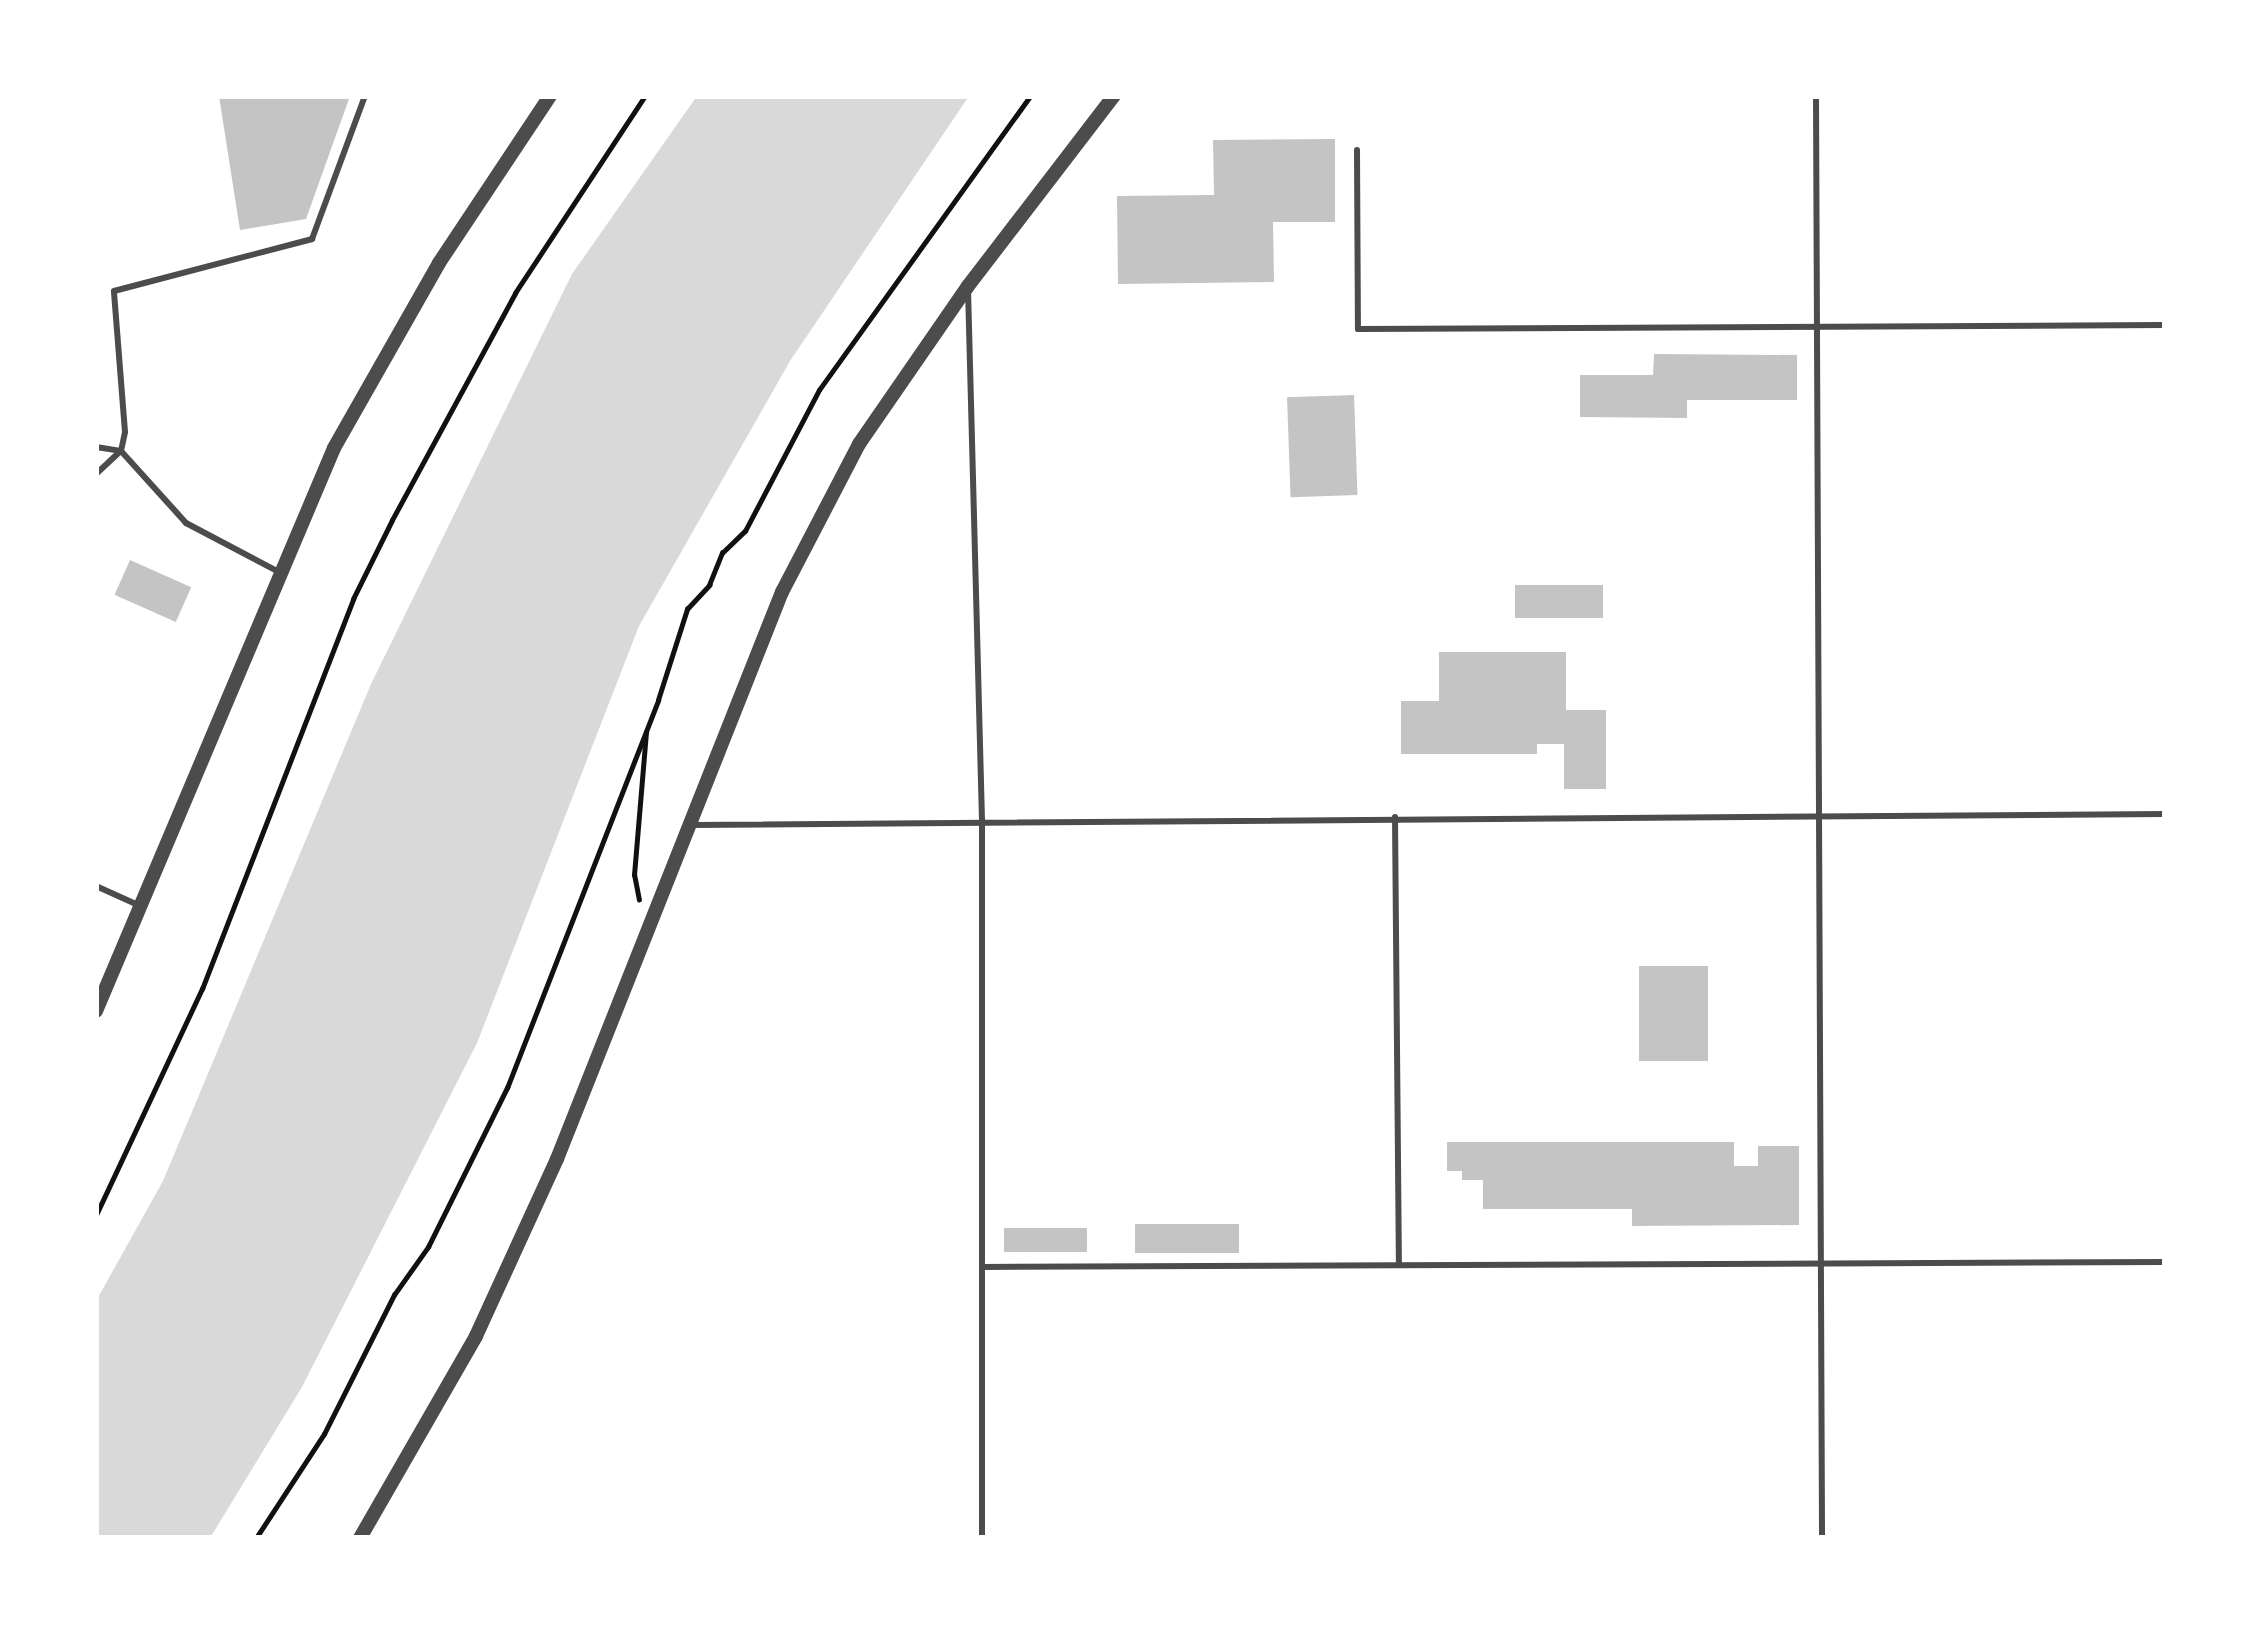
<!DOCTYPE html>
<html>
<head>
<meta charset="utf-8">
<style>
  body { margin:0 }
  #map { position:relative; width:2261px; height:1634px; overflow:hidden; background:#fff; font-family:Manrope,sans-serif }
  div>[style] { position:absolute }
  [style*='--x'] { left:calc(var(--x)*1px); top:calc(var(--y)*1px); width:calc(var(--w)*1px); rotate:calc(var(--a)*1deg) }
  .water>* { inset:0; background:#d9d9d9 }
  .building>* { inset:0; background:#c4c4c4; transform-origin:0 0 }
  .path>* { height:4.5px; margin:-2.25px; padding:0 2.25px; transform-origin:2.25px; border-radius:2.25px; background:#111 }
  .service>* { height:6px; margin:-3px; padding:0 3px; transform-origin:3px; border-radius:3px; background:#4c4c4c }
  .tertiary>* { height:14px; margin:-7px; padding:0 7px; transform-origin:7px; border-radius:7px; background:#4c4c4c }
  span { translate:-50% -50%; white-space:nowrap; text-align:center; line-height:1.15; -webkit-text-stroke:10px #fff; paint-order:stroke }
  .frame { position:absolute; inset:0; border:99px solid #fff; pointer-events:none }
</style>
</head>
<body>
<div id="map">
  <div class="water">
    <div style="clip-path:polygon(697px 96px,969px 96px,790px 361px,639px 626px,477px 1043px,302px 1387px,210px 1538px,96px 1538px,96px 1301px,163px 1181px,371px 684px,572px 274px)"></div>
  </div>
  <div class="building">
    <div style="clip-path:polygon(219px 96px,350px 96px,306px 219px,240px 230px)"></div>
    <div style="clip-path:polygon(1335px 139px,1335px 222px,1273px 222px,1274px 282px,1118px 284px,1117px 196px,1214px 195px,1213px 140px)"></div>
    <div style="clip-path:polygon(1654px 354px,1797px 355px,1797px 400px,1687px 400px,1687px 418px,1580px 417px,1580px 375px,1653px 375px)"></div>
    <div style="left:1354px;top:395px;width:100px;height:67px;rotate:88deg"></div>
    <div style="left:130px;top:560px;width:67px;height:38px;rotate:24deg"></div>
    <div style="left:1603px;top:585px;width:33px;height:88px;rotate:90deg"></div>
    <div style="clip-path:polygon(1439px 652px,1566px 652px,1566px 710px,1606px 710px,1606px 789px,1564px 789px,1564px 744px,1537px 744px,1537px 754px,1401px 754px,1401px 701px,1439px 701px)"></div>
    <div style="left:1639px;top:966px;width:69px;height:95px"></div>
    <div style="clip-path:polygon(1447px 1142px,1734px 1142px,1734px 1166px,1758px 1166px,1758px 1146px,1799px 1146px,1799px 1225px,1632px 1226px,1632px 1209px,1483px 1209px,1483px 1180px,1462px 1180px,1462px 1171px,1447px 1171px)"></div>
    <div style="left:1135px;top:1224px;width:104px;height:29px"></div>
    <div style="left:1004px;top:1228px;width:83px;height:24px"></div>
  </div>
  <div class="path">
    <div style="--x:639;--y:900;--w:25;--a:-101"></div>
    <div style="--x:634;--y:875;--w:143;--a:-85.2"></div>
    <div style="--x:96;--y:1215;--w:250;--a:-64.9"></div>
    <div style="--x:202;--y:989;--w:418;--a:-68.8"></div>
    <div style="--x:353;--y:599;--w:88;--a:-63.7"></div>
    <div style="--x:392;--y:520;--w:258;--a:-61.5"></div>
    <div style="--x:515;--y:293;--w:236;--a:-56.6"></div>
    <div style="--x:256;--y:1538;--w:124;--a:-56.8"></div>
    <div style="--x:324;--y:1434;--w:156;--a:-63.3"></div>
    <div style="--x:394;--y:1295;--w:59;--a:-54.7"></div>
    <div style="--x:428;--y:1247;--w:178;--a:-63.6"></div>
    <div style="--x:507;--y:1088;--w:416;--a:-68.7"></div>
    <div style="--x:658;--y:700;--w:96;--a:-72.3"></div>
    <div style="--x:687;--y:609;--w:33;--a:-47"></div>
    <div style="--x:709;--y:585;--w:35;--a:-68"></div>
    <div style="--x:722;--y:553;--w:32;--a:-44"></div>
    <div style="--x:745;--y:531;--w:159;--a:-62.3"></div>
    <div style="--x:819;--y:390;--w:362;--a:-54.3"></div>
  </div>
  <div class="service">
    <div style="--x:1816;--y:96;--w:1442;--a:89.76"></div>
    <div style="--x:1357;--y:150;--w:179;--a:89.7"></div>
    <div style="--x:1358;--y:329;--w:807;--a:-0.28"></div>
    <div style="--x:968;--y:289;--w:530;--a:88.49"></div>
    <div style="--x:982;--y:819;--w:448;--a:90"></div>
    <div style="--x:982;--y:1267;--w:1183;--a:-0.24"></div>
    <div style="--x:96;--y:447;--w:25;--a:9"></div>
    <div style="--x:121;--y:451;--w:97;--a:47.9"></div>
    <div style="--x:186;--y:523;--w:107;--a:27.8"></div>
    <div style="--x:96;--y:474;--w:34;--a:-43"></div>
    <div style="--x:121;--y:451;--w:19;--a:-78"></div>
    <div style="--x:125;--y:432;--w:141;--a:-94.5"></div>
    <div style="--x:114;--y:291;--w:205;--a:-14.7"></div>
    <div style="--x:312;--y:239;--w:153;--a:-69.7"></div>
    <div style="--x:1395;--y:817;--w:448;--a:89.5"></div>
    <div style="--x:692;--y:825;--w:1473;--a:-0.43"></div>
    <div style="--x:96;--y:886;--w:48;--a:24.4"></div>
    <div style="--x:982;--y:1538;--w:271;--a:-90"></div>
  </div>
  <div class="tertiary">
    <div style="--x:96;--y:1011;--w:611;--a:-67.08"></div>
    <div style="--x:334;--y:448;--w:213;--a:-60.4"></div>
    <div style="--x:439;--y:263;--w:201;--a:-56.4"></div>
    <div style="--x:360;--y:1538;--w:233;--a:-60.1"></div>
    <div style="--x:476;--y:1336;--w:195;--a:-65.4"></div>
    <div style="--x:557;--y:1159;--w:610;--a:-68.36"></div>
    <div style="--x:782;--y:592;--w:167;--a:-62.5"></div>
    <div style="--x:859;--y:444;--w:192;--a:-55.4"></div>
    <div style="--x:968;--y:286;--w:240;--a:-52.5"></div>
  </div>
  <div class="frame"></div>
</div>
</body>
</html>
